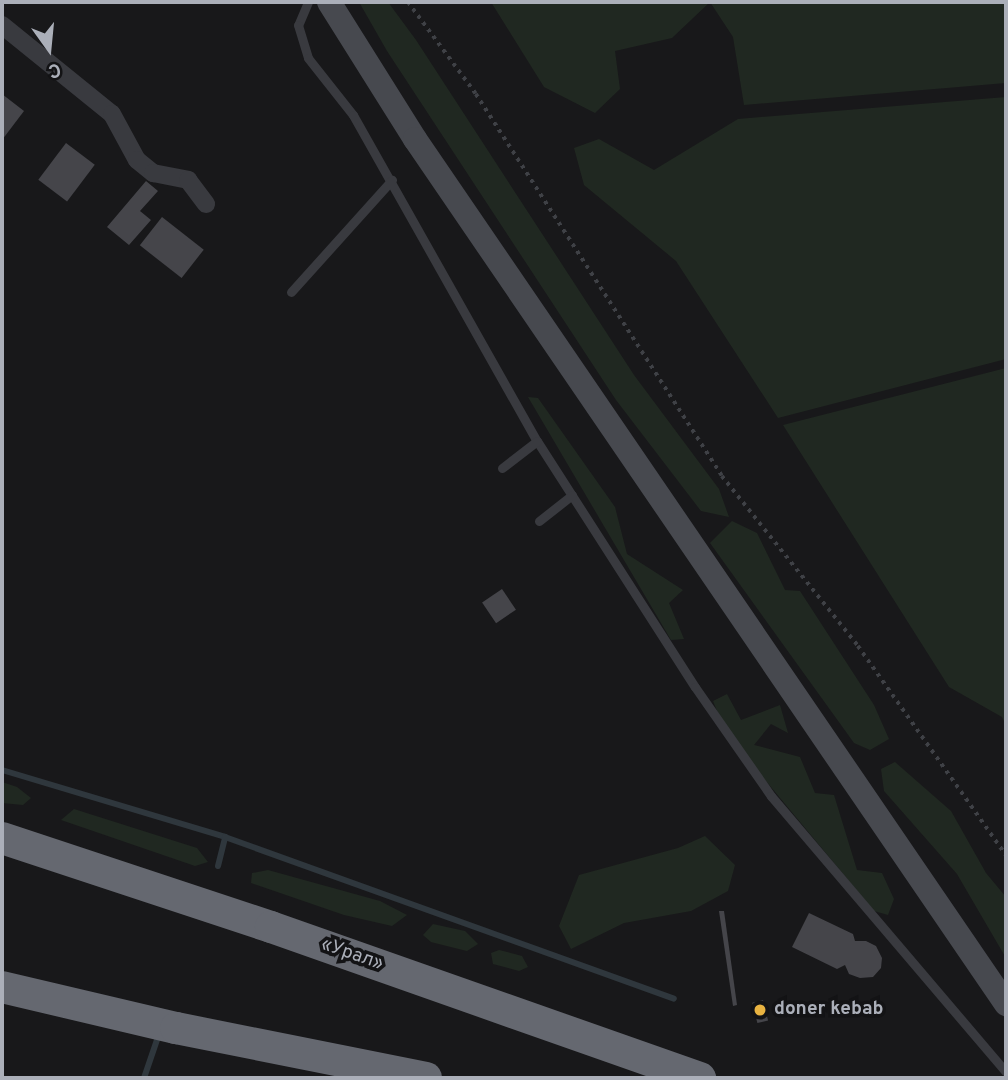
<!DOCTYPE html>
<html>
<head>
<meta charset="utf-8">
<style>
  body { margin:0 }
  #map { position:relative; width:1008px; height:1080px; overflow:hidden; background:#18181a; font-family:Overpass,sans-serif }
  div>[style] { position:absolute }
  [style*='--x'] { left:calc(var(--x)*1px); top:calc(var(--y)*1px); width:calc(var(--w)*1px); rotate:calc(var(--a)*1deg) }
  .green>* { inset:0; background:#202821 }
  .stream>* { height:6px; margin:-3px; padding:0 3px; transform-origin:3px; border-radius:3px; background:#2f373d }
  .building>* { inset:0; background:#45454a; transform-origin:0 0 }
  .path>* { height:3.5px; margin-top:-1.75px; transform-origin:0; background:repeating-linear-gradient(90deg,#3f4146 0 3.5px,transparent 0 8.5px) }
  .lane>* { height:9px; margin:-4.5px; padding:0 4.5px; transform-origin:4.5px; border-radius:4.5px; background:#393a3f }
  .street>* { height:18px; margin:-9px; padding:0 9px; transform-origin:9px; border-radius:9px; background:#393a3f }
  .secondary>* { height:24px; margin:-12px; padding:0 12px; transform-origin:12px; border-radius:12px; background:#47494f }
  .highway>* { height:32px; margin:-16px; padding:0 16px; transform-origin:16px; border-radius:16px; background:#656870 }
  .dots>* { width:19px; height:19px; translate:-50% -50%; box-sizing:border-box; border:4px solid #131315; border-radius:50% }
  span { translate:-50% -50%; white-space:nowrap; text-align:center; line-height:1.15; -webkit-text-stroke:7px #131315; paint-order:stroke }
  .street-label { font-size:19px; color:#abafb9 }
  .poi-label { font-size:19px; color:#abafb9; font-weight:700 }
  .left { translate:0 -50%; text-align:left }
  .frame { position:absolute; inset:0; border:4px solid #abafb9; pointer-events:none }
  .north { position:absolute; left:14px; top:14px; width:70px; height:70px; -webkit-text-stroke:5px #131315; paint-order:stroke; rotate:165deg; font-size:19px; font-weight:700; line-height:28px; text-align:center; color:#abafb9 }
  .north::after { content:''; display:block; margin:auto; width:24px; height:32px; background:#abafb9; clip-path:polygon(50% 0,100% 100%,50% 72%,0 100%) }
</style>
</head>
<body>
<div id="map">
  <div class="green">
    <div style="clip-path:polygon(359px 2px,388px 2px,416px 40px,634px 375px,719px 489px,729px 517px,701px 511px,616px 400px,387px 51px)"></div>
    <div style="clip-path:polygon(491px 2px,1006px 2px,1006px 83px,744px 105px,733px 37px,710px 2px,672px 38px,615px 51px,620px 89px,595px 113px,544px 87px)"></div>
    <div style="clip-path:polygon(1006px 97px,1006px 359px,778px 418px,676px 261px,584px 185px,574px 148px,599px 139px,654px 170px,738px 119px)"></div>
    <div style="clip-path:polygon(1006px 368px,1006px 725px,1002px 717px,949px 687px,783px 425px)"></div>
    <div style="clip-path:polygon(528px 397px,538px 398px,615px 507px,627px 554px,683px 590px,669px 603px,684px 639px,671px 640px)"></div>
    <div style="clip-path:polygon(732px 521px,757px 533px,785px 590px,800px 591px,874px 705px,889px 739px,870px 750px,854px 743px,710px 543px)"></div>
    <div style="clip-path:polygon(727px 694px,741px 720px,780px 705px,788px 733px,771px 724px,754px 745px,800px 757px,815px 793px,834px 795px,857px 870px,882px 873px,894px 899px,888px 915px,874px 911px,726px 733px,713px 701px)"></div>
    <div style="clip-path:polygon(895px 762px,951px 811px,986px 873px,1006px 897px,1006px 958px,957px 874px,884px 791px,881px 769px)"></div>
    <div style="clip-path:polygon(2px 782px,17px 787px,31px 798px,23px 805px,2px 803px)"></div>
    <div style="clip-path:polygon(74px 809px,197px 848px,208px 862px,195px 866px,61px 820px)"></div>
    <div style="clip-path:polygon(705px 836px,735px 865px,728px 891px,691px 911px,624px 923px,571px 949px,559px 926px,579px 875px,678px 848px)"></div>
    <div style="clip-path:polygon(268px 870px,380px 901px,407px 915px,392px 926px,344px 915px,251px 883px,252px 873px)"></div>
    <div style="clip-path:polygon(433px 924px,465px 931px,478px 944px,467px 951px,431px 942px,423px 935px)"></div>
    <div style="clip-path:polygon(499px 950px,522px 956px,528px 967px,519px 971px,493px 964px,491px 953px)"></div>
  </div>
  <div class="stream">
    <div style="--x:2;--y:770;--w:233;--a:16.7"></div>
    <div style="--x:218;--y:866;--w:30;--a:-76"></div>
    <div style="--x:225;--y:837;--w:477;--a:19.8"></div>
    <div style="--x:144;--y:1078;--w:46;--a:-71.2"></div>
  </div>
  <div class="building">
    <div style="clip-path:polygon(2px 94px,24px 111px,2px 140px)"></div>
    <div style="left:66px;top:143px;width:36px;height:46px;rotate:37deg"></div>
    <div style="clip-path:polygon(146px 181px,158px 191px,140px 211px,151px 220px,129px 245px,107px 227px)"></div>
    <div style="left:162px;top:217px;width:53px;height:36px;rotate:38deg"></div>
    <div style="left:502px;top:589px;width:25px;height:24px;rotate:56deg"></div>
    <div style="clip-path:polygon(719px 911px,724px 911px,737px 1005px,733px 1006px)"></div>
    <div style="clip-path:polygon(809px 913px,853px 934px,855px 941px,866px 941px,876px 946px,882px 958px,881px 968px,873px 977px,860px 978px,849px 974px,845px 965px,837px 969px,792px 947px)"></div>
    <div style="left:763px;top:1000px;width:21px;height:11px;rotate:76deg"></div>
  </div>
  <div class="path">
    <div style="--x:408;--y:2;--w:114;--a:53.5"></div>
    <div style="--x:476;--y:94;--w:454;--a:57.2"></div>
    <div style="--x:722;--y:476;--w:218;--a:51.3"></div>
    <div style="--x:858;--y:646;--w:256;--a:54.7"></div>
  </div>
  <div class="lane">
    <div style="--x:308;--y:2;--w:25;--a:113"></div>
    <div style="--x:298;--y:25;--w:34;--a:73"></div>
    <div style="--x:308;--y:58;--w:73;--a:51.7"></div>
    <div style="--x:353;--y:115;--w:374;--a:60.6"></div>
    <div style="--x:537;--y:441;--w:292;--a:57.3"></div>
    <div style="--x:695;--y:687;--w:133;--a:55.1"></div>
    <div style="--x:771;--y:796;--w:362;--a:49.6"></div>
    <div style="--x:291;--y:292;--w:151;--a:-48"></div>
    <div style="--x:502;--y:468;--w:44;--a:-37.6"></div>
    <div style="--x:539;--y:521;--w:42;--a:-38.2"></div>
  </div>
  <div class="street">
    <div style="--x:2;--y:25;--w:141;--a:39"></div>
    <div style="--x:112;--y:114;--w:52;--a:61.5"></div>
    <div style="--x:137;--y:160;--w:21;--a:39"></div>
    <div style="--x:153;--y:173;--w:36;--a:11"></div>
    <div style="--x:188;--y:180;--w:30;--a:53"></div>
  </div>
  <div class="secondary">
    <div style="--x:329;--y:2;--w:162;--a:57.9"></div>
    <div style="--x:415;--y:139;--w:1048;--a:55.66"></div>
  </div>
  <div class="highway">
    <div style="--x:2;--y:838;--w:283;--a:18.3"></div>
    <div style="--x:271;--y:927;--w:455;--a:19.4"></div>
    <div style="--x:2;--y:987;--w:179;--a:13.3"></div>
    <div style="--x:176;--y:1028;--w:255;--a:11.3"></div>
  </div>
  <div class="dots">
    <div style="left:760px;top:1010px;background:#e9b341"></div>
  </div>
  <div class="street-label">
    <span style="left:352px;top:955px;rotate:19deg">«Урал»</span>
  </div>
  <div class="poi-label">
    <span class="left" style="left:774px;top:1010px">doner kebab</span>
  </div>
  <div class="frame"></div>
  <div class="north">С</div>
</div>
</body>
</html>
